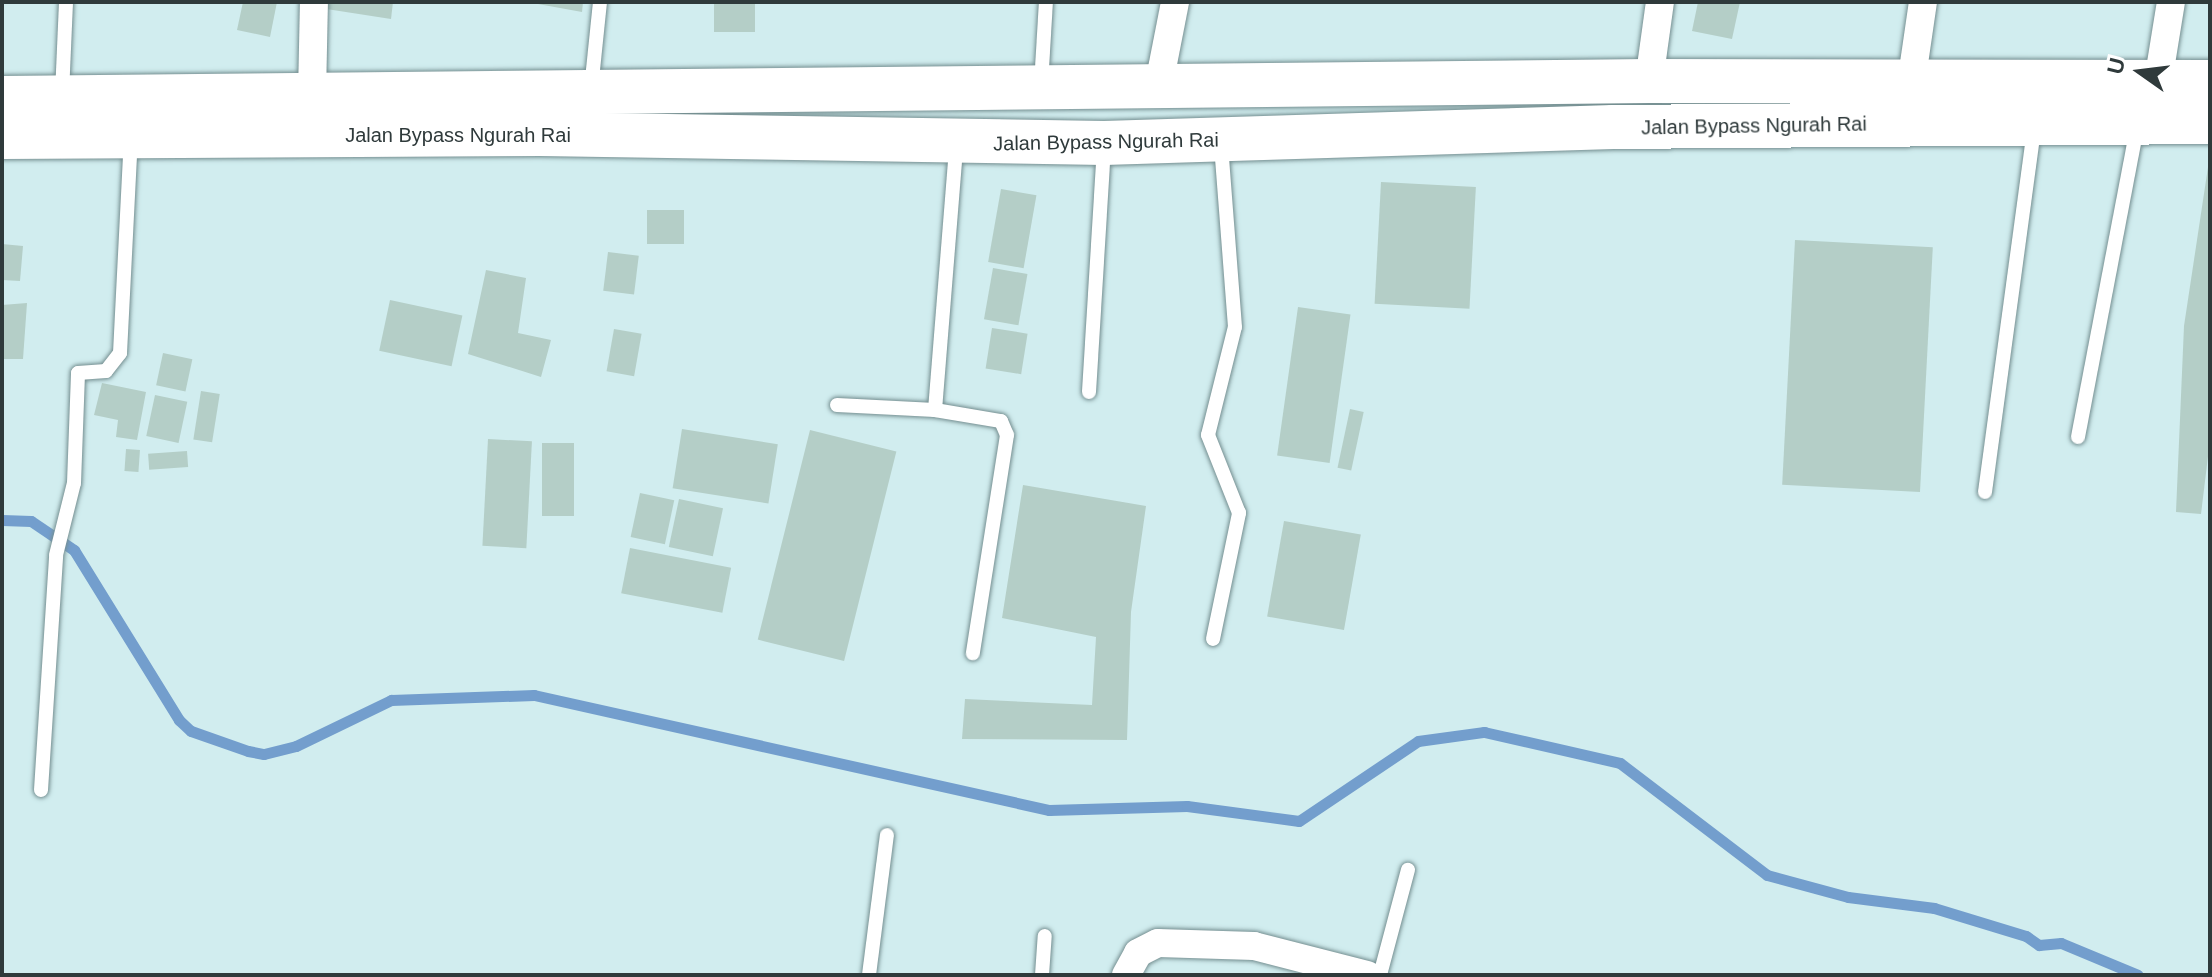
<!DOCTYPE html>
<html>
<head>
<meta charset="utf-8">
<style>
  body { margin:0 }
  #map { position:relative; width:2212px; height:977px; overflow:hidden; background:#d1edef; font-family:Helvetica,sans-serif }
  div>[style] { position:absolute }
  [style*='--x'] { left:calc(var(--x)*1px); top:calc(var(--y)*1px); width:calc(var(--w)*1px); rotate:calc(var(--a)*1deg) }
  .stream>* { height:11px; margin:-5.5px; padding:0 5.5px; transform-origin:5.5px; border-radius:5.5px; background:#739ecd }
  .building>* { inset:0; background:#b4cec7; transform-origin:0 0 }
  .roads { filter:drop-shadow(0 0 2px #748e90) drop-shadow(0 0 2px #748e90) }
  .lane>* { height:14px; margin:-7px; padding:0 7px; transform-origin:7px; border-radius:7px; background:#fff }
  .street>* { height:28px; margin:-14px; padding:0 14px; transform-origin:14px; border-radius:14px; background:#fff }
  .highway>* { height:44px; margin:-22px; padding:0 22px; transform-origin:22px; border-radius:22px; background:#fff }
  span { translate:-50% -50%; white-space:nowrap; text-align:center; line-height:1.15; -webkit-text-stroke:7px #fff; paint-order:stroke }
  .street-label { font-size:20px; color:#2f3a3b }
  .frame { position:absolute; inset:0; border:4px solid #2f3a3b; pointer-events:none }
  .north { position:absolute; left:2100px; top:32px; width:80px; height:80px; -webkit-text-stroke:6px #fff; paint-order:stroke; rotate:284deg; font-size:22px; font-weight:700; line-height:32px; text-align:center; color:#2f3a3b }
  .north::after { content:''; display:block; margin:auto; width:28px; height:36px; background:#2f3a3b; clip-path:polygon(50% 0,100% 100%,50% 72%,0 100%) }
</style>
</head>
<body>
<div id="map">
  <div class="stream">
    <div style="--x:2;--y:520;--w:29;--a:2"></div>
    <div style="--x:31;--y:521;--w:52;--a:34"></div>
    <div style="--x:74;--y:550;--w:200;--a:58.3"></div>
    <div style="--x:179;--y:720;--w:16;--a:43"></div>
    <div style="--x:191;--y:731;--w:60;--a:19.3"></div>
    <div style="--x:248;--y:751;--w:16;--a:11"></div>
    <div style="--x:264;--y:754;--w:33;--a:-14"></div>
    <div style="--x:296;--y:746;--w:106;--a:-25.8"></div>
    <div style="--x:391;--y:700;--w:143;--a:-2"></div>
    <div style="--x:534;--y:695;--w:528;--a:12.59"></div>
    <div style="--x:1049;--y:810;--w:138;--a:-1.7"></div>
    <div style="--x:1187;--y:806;--w:113;--a:7.6"></div>
    <div style="--x:1299;--y:821;--w:143;--a:-33.9"></div>
    <div style="--x:1418;--y:741;--w:67;--a:-7.8"></div>
    <div style="--x:1484;--y:732;--w:139;--a:12.8"></div>
    <div style="--x:1620;--y:763;--w:185;--a:37.3"></div>
    <div style="--x:1767;--y:875;--w:84;--a:15.2"></div>
    <div style="--x:1848;--y:897;--w:87;--a:7.3"></div>
    <div style="--x:1934;--y:908;--w:96;--a:16.9"></div>
    <div style="--x:2026;--y:936;--w:16;--a:35"></div>
    <div style="--x:2039;--y:945;--w:22;--a:-5"></div>
    <div style="--x:2061;--y:943;--w:83;--a:22.6"></div>
  </div>
  <div class="building">
    <div style="clip-path:polygon(243px 2px,277px 2px,270px 37px,237px 30px)"></div>
    <div style="clip-path:polygon(321px 2px,393px 2px,391px 19px,320px 8px)"></div>
    <div style="clip-path:polygon(527px 2px,583px 2px,582px 12px)"></div>
    <div style="left:714px;top:2px;width:41px;height:30px"></div>
    <div style="clip-path:polygon(1698px 2px,1740px 2px,1732px 39px,1692px 31px)"></div>
    <div style="clip-path:polygon(2210px 154px,2210px 440px,2201px 514px,2176px 512px,2184px 326px)"></div>
    <div style="left:1381px;top:182px;width:95px;height:122px;rotate:3deg"></div>
    <div style="left:1001px;top:189px;width:36px;height:74px;rotate:10deg"></div>
    <div style="left:647px;top:210px;width:37px;height:34px"></div>
    <div style="left:1795px;top:240px;width:138px;height:245px;rotate:3deg"></div>
    <div style="clip-path:polygon(2px 244px,23px 246px,20px 281px,2px 280px)"></div>
    <div style="left:608px;top:252px;width:31px;height:39px;rotate:7deg"></div>
    <div style="left:993px;top:268px;width:35px;height:52px;rotate:10deg"></div>
    <div style="clip-path:polygon(486px 270px,526px 278px,518px 333px,551px 340px,541px 377px,468px 354px)"></div>
    <div style="left:390px;top:300px;width:74px;height:52px;rotate:12deg"></div>
    <div style="clip-path:polygon(27px 303px,23px 359px,2px 359px,2px 305px)"></div>
    <div style="left:1298px;top:307px;width:53px;height:150px;rotate:8deg"></div>
    <div style="left:992px;top:328px;width:36px;height:41px;rotate:9deg"></div>
    <div style="left:614px;top:329px;width:28px;height:43px;rotate:10deg"></div>
    <div style="left:163px;top:353px;width:30px;height:33px;rotate:12deg"></div>
    <div style="clip-path:polygon(102px 383px,146px 392px,137px 440px,116px 437px,118px 420px,94px 415px)"></div>
    <div style="left:201px;top:391px;width:19px;height:49px;rotate:9deg"></div>
    <div style="left:155px;top:395px;width:33px;height:42px;rotate:12deg"></div>
    <div style="left:1350px;top:409px;width:14px;height:60px;rotate:12deg"></div>
    <div style="left:682px;top:429px;width:97px;height:60px;rotate:9deg"></div>
    <div style="left:810px;top:430px;width:89px;height:216px;rotate:14deg"></div>
    <div style="left:488px;top:439px;width:44px;height:107px;rotate:3deg"></div>
    <div style="left:542px;top:443px;width:32px;height:73px"></div>
    <div style="left:126px;top:449px;width:14px;height:22px;rotate:4deg"></div>
    <div style="left:187px;top:451px;width:16px;height:39px;rotate:86deg"></div>
    <div style="clip-path:polygon(1023px 485px,1146px 506px,1131px 612px,1127px 740px,962px 739px,965px 699px,1092px 705px,1096px 637px,1002px 618px)"></div>
    <div style="left:640px;top:493px;width:35px;height:45px;rotate:12deg"></div>
    <div style="left:679px;top:499px;width:45px;height:49px;rotate:12deg"></div>
    <div style="left:1284px;top:521px;width:78px;height:97px;rotate:10deg"></div>
    <div style="left:630px;top:548px;width:103px;height:46px;rotate:11deg"></div>
  </div>
  <div class="roads">
    <div class="lane">
      <div style="--x:1041;--y:85;--w:83;--a:-86.6"></div>
      <div style="--x:591;--y:89;--w:87;--a:-84.1"></div>
      <div style="--x:62;--y:94;--w:92;--a:-87.5"></div>
      <div style="--x:1089;--y:392;--w:243;--a:-86.5"></div>
      <div style="--x:837;--y:405;--w:98;--a:2.9"></div>
      <div style="--x:935;--y:410;--w:67;--a:9.5"></div>
      <div style="--x:1001;--y:421;--w:15;--a:67"></div>
      <div style="--x:1007;--y:435;--w:221;--a:98.9"></div>
      <div style="--x:935;--y:410;--w:264;--a:-85.4"></div>
      <div style="--x:2078;--y:437;--w:316;--a:-79.2"></div>
      <div style="--x:1985;--y:492;--w:367;--a:-82.3"></div>
      <div style="--x:1213;--y:639;--w:129;--a:-78.3"></div>
      <div style="--x:1239;--y:513;--w:84;--a:-111.7"></div>
      <div style="--x:1208;--y:435;--w:111;--a:-76"></div>
      <div style="--x:1235;--y:327;--w:183;--a:-94.4"></div>
      <div style="--x:41;--y:790;--w:235;--a:-86.3"></div>
      <div style="--x:56;--y:555;--w:74;--a:-76"></div>
      <div style="--x:74;--y:483;--w:110;--a:-87.9"></div>
      <div style="--x:78;--y:373;--w:28;--a:-4"></div>
      <div style="--x:106;--y:371;--w:23;--a:-52"></div>
      <div style="--x:120;--y:353;--w:214;--a:-87.1"></div>
      <div style="--x:869;--y:975;--w:141;--a:-82.7"></div>
      <div style="--x:1042;--y:975;--w:39;--a:-86"></div>
      <div style="--x:1380;--y:975;--w:109;--a:-75.1"></div>
    </div>
    <div class="street">
      <div style="--x:1649;--y:81;--w:80;--a:-82.1"></div>
      <div style="--x:2158;--y:82;--w:81;--a:-80.8"></div>
      <div style="--x:1911;--y:84;--w:83;--a:-81.7"></div>
      <div style="--x:1158;--y:89;--w:89;--a:-78.9"></div>
      <div style="--x:312;--y:95;--w:93;--a:-88.8"></div>
      <div style="--x:1126;--y:975;--w:25;--a:-61"></div>
      <div style="--x:1138;--y:953;--w:22;--a:-27"></div>
      <div style="--x:1158;--y:943;--w:96;--a:1.8"></div>
      <div style="--x:1254;--y:946;--w:117;--a:14.4"></div>
    </div>
    <div class="highway">
      <div style="--x:2;--y:98;--w:1647;--a:-0.59"></div>
      <div style="--x:1649;--y:81;--w:561;--a:0.1"></div>
      <div style="--x:2;--y:137;--w:538;--a:-0.32"></div>
      <div style="--x:540;--y:134;--w:564;--a:0.91"></div>
      <div style="--x:1104;--y:143;--w:509;--a:-1.8"></div>
      <div style="--x:1613;--y:127;--w:597;--a:-0.48"></div>
    </div>
  </div>
  <div class="street-label">
    <span style="left:1754px;top:126px;rotate:-1deg">Jalan Bypass Ngurah Rai</span>
    <span style="left:458px;top:135px">Jalan Bypass Ngurah Rai</span>
    <span style="left:1106px;top:142px;rotate:-1deg">Jalan Bypass Ngurah Rai</span>
  </div>
  <div class="frame"></div>
  <div class="north">U</div>
</div>
</body>
</html>
